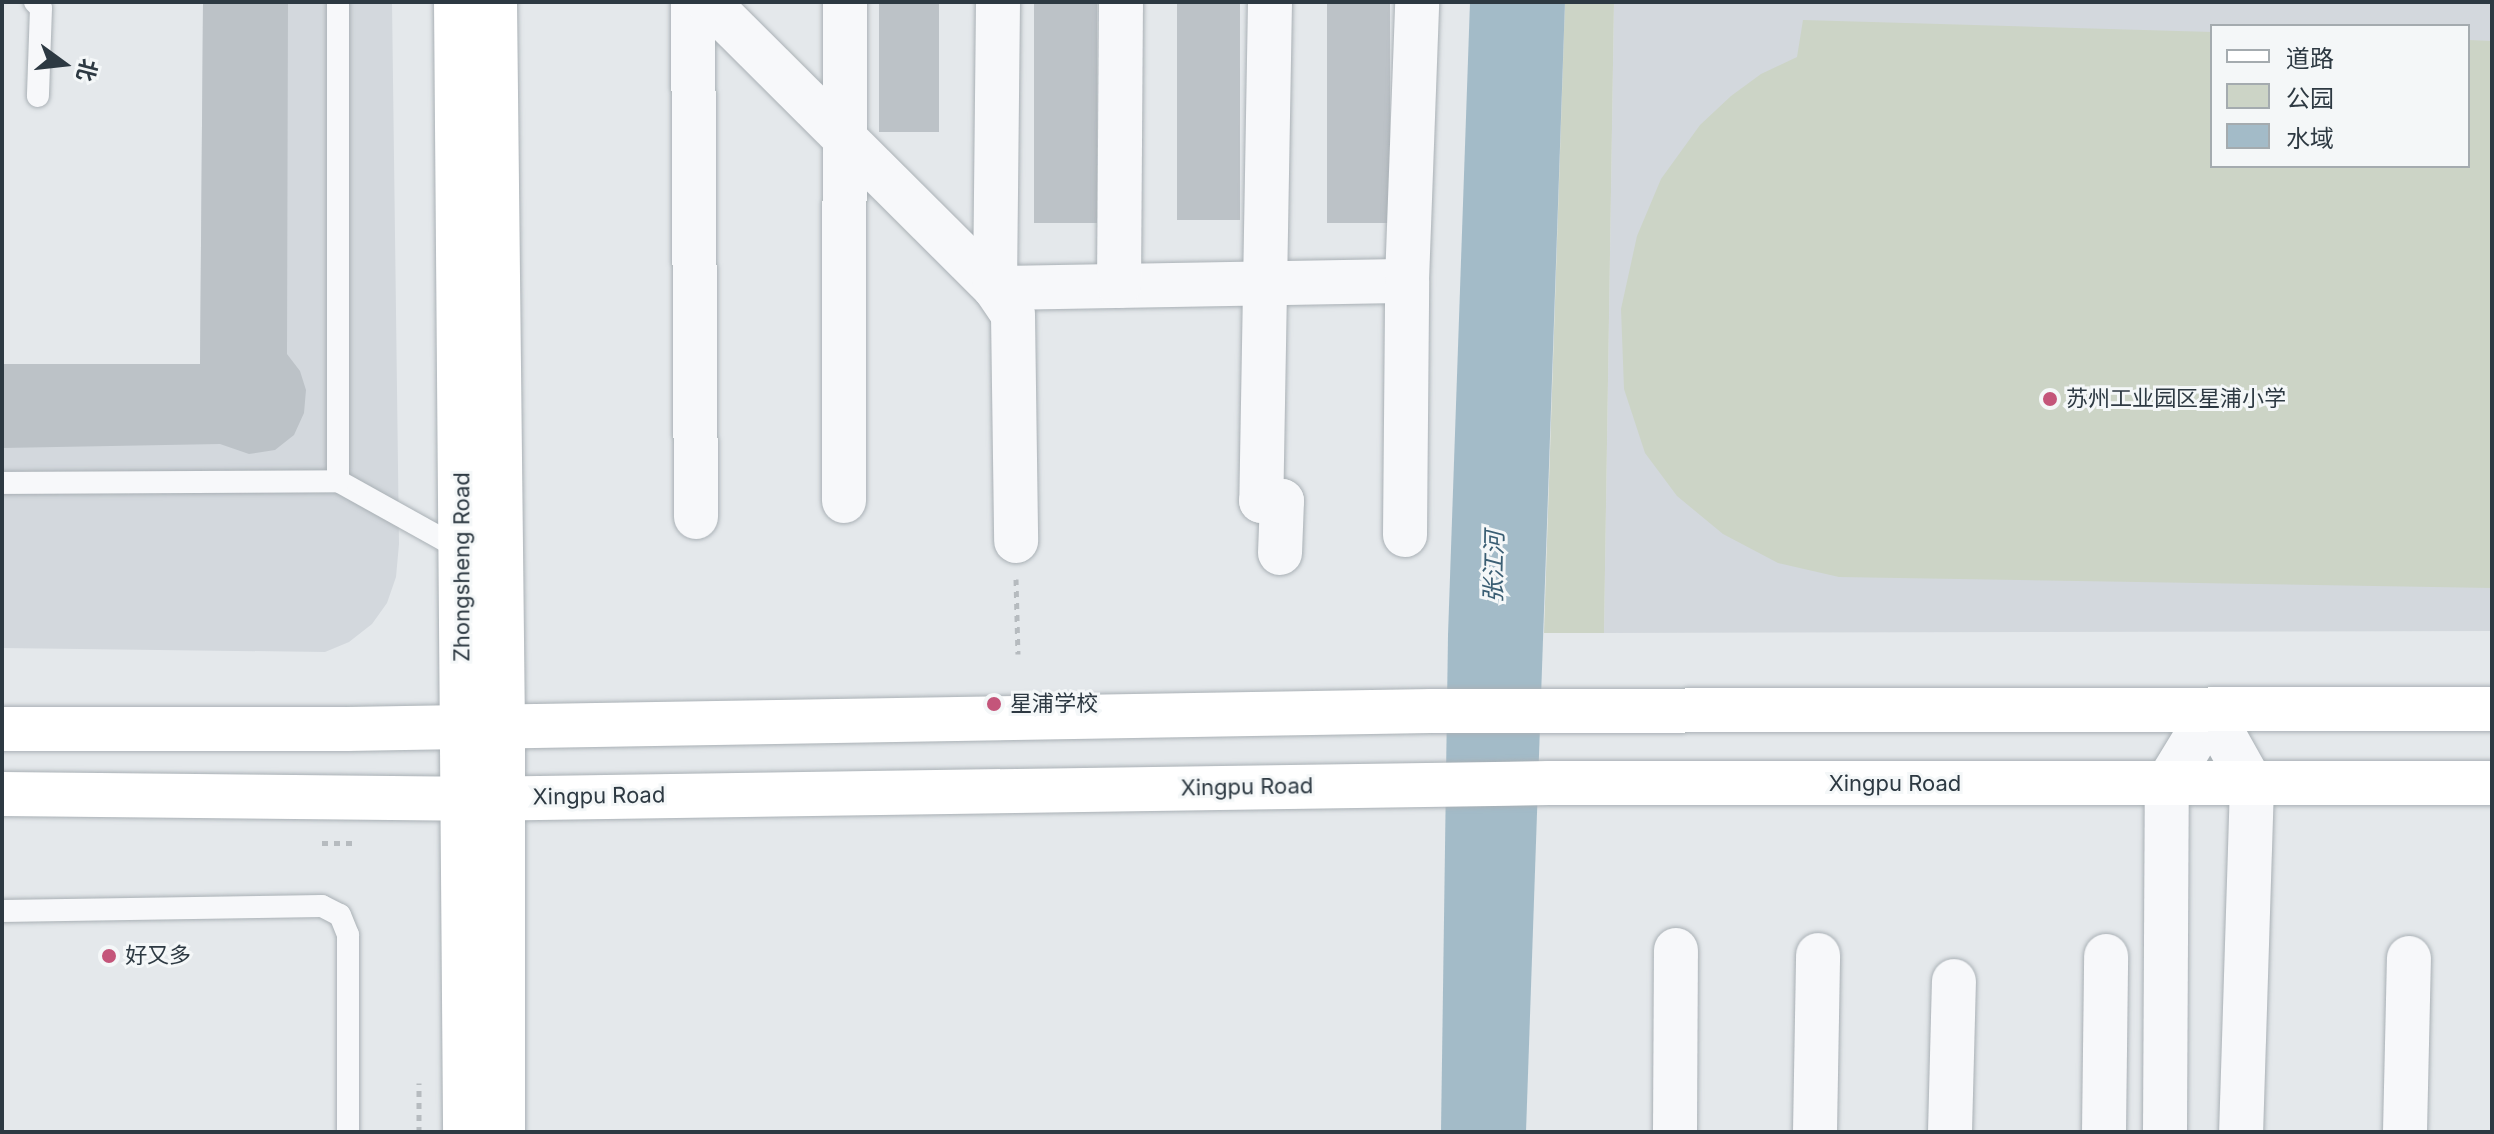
<!DOCTYPE html>
<html>
<head>
<meta charset="utf-8">
<style>
  body { margin:0 }
  #map { position:relative; width:2494px; height:1134px; overflow:hidden; background:#e4e8eb; font-family:Inter,"Noto Sans SC",sans-serif }
  div>[style] { position:absolute }
  [style*='--x'] { left:calc(var(--x)*1px); top:calc(var(--y)*1px); width:calc(var(--w)*1px); rotate:calc(var(--a)*1deg) }
  .built>* { inset:0; background:#d3d8dd }
  .green>* { inset:0; background:#ccd4c6 }
  .water>* { inset:0; background:#a3bbc8 }
  .building>* { inset:0; background:#bcc2c7; transform-origin:0 0 }
  .path>* { height:5px; margin-top:-2.5px; transform-origin:0; background:repeating-linear-gradient(90deg,#b6bbbf 0 6px,transparent 0 12px) }
  .roads { filter:drop-shadow(0 0 2px #a9b0b5) drop-shadow(0 0 2px #a9b0b5) }
  .lane>* { height:22px; margin:-11px; padding:0 11px; transform-origin:11px; border-radius:11px; background:#f7f8fa }
  .street>* { height:44px; margin:-22px; padding:0 22px; transform-origin:22px; border-radius:22px; background:#f7f8fa }
  .secondary>* { height:44px; margin:-22px; padding:0 22px; transform-origin:22px; border-radius:22px; background:#fff }
  .primary>* { height:44px; margin:-22px; padding:0 22px; transform-origin:22px; border-radius:22px; background:#fff }
  .dots>* { width:22px; height:22px; translate:-50% -50%; box-sizing:border-box; border:4px solid #f4f7f8; border-radius:50% }
  span { translate:-50% -50%; white-space:nowrap; text-align:center; line-height:1.15; -webkit-text-stroke:6px #f4f7f8; paint-order:stroke }
  .poi-label { font-size:22px; color:#2d3942 }
  .left { translate:0 -50%; text-align:left }
  .street-label { font-size:22px; color:#2d3942 }
  .water-label { font-size:24px; color:#3a5e73; font-style:italic }
  .frame { position:absolute; inset:0; border:4px solid #2d3942; pointer-events:none }
  .legend { position:absolute; left:2210px; top:24px; width:260px; height:144px; box-sizing:border-box; background:#f4f7f8; border:2px solid #a4abaf; margin:0; padding:10px 14px; list-style:none; font-size:24px; color:#2d3942 }
  .legend li { display:flex; align-items:center; gap:16px; height:40px }
  .legend b { width:40px; border:2px solid #a4abaf }
  .north { position:absolute; left:24px; top:24px; width:80px; height:80px; -webkit-text-stroke:6px #f4f7f8; paint-order:stroke; rotate:105deg; font-size:22px; font-weight:700; line-height:32px; text-align:center; color:#2d3942 }
  .north::after { content:''; display:block; margin:auto; width:28px; height:36px; background:#2d3942; clip-path:polygon(50% 0,100% 100%,50% 72%,0 100%) }
</style>
</head>
<body>
<div id="map">
  <div class="built">
    <div style="clip-path:polygon(203px 2px,392px 2px,399px 544px,396px 577px,387px 603px,372px 624px,349px 642px,325px 652px,2px 648px,2px 364px,200px 364px)"></div>
    <div style="clip-path:polygon(evenodd,1614px 2px,2492px 2px,2492px 631px,1604px 633px,1614px 2px,2212px 26px,2468px 26px,2468px 166px,2212px 166px,2212px 26px)"></div>
  </div>
  <div class="green">
    <div style="clip-path:polygon(1565px 2px,1614px 2px,1604px 633px,1544px 633px)"></div>
    <div style="clip-path:polygon(1803px 20px,2212px 32px,2212px 166px,2468px 166px,2468px 40px,2492px 41px,2492px 588px,1839px 577px,1778px 563px,1723px 534px,1677px 496px,1645px 453px,1624px 389px,1621px 309px,1637px 236px,1661px 179px,1700px 125px,1731px 96px,1761px 74px,1797px 57px)"></div>
  </div>
  <div class="water">
    <div style="clip-path:polygon(1470px 2px,1565px 2px,1526px 1132px,1441px 1132px,1448px 635px)"></div>
  </div>
  <div class="building">
    <div style="clip-path:polygon(203px 2px,288px 2px,287px 354px,300px 371px,306px 390px,304px 413px,294px 435px,275px 450px,249px 454px,220px 444px,2px 448px,2px 364px,200px 364px)"></div>
    <div style="left:879px;top:2px;width:60px;height:130px"></div>
    <div style="left:1034px;top:2px;width:63px;height:221px"></div>
    <div style="left:1177px;top:2px;width:63px;height:218px"></div>
    <div style="left:1327px;top:2px;width:63px;height:221px"></div>
  </div>
  <div class="path">
    <div style="--x:1016;--y:579;--w:75;--a:88.5"></div>
    <div style="--x:322;--y:843;--w:34;--a:0"></div>
    <div style="--x:419;--y:1132;--w:49;--a:-90"></div>
  </div>
  <div class="roads">
    <div class="lane">
      <div style="--x:35;--y:2;--w:8;--a:45"></div>
      <div style="--x:41;--y:8;--w:88;--a:92"></div>
      <div style="--x:338;--y:481;--w:142;--a:29.1"></div>
      <div style="--x:2;--y:483;--w:336;--a:-0.3"></div>
      <div style="--x:338;--y:481;--w:479;--a:-90"></div>
      <div style="--x:2;--y:911;--w:320;--a:-0.9"></div>
      <div style="--x:322;--y:906;--w:20;--a:27"></div>
      <div style="--x:340;--y:915;--w:22;--a:68"></div>
      <div style="--x:348;--y:935;--w:197;--a:90"></div>
    </div>
    <div class="street">
      <div style="--x:693;--y:2;--w:515;--a:89.67"></div>
      <div style="--x:708;--y:2;--w:405;--a:44.9"></div>
      <div style="--x:995;--y:288;--w:412;--a:-1"></div>
      <div style="--x:998;--y:2;--w:286;--a:90.6"></div>
      <div style="--x:995;--y:288;--w:32;--a:56"></div>
      <div style="--x:1013;--y:315;--w:226;--a:89.2"></div>
      <div style="--x:1270;--y:2;--w:499;--a:91"></div>
      <div style="--x:1261;--y:501;--w:21;--a:0"></div>
      <div style="--x:1282;--y:501;--w:52;--a:92.2"></div>
      <div style="--x:1119;--y:286;--w:284;--a:-89.6"></div>
      <div style="--x:844;--y:501;--w:499;--a:-89.9"></div>
      <div style="--x:1405;--y:535;--w:254;--a:-89.5"></div>
      <div style="--x:1407;--y:281;--w:279;--a:-87.9"></div>
      <div style="--x:1675;--y:1132;--w:182;--a:-89.7"></div>
      <div style="--x:1815;--y:1132;--w:177;--a:-89"></div>
      <div style="--x:1950;--y:1132;--w:151;--a:-88.5"></div>
      <div style="--x:2104;--y:1132;--w:176;--a:-89.3"></div>
      <div style="--x:2165;--y:1132;--w:348;--a:-89.7"></div>
      <div style="--x:2167;--y:784;--w:84;--a:-58.6"></div>
      <div style="--x:2211;--y:712;--w:84;--a:60.7"></div>
      <div style="--x:2252;--y:785;--w:347;--a:91.8"></div>
      <div style="--x:2405;--y:1132;--w:174;--a:-88.7"></div>
    </div>
    <div class="secondary">
      <div style="--x:2;--y:729;--w:345;--a:0"></div>
      <div style="--x:347;--y:729;--w:1084;--a:-0.95"></div>
      <div style="--x:1431;--y:711;--w:1061;--a:-0.11"></div>
      <div style="--x:2;--y:794;--w:462;--a:0.6"></div>
      <div style="--x:464;--y:799;--w:1085;--a:-0.84"></div>
      <div style="--x:1549;--y:783;--w:943;--a:0"></div>
    </div>
    <div class="primary">
      <div style="--x:456;--y:2;--w:1130;--a:89.54"></div>
      <div style="--x:495;--y:2;--w:725;--a:89.37"></div>
      <div style="--x:503;--y:727;--w:405;--a:90"></div>
    </div>
  </div>
  <div class="dots">
    <div style="left:2050px;top:399px;background:#c4557a"></div>
    <div style="left:994px;top:704px;background:#c4557a"></div>
    <div style="left:109px;top:956px;background:#c4557a"></div>
  </div>
  <div class="poi-label">
    <span class="left" style="left:2066px;top:399px">苏州工业园区星浦小学</span>
    <span class="left" style="left:1010px;top:704px">星浦学校</span>
    <span class="left" style="left:125px;top:956px">好又多</span>
  </div>
  <div class="street-label">
    <span style="left:462px;top:567px;rotate:-90deg">Zhongsheng Road</span>
    <span style="left:1895px;top:784px">Xingpu Road</span>
    <span style="left:1247px;top:787px;rotate:-1deg">Xingpu Road</span>
    <span style="left:599px;top:796px;rotate:-1deg">Xingpu Road</span>
  </div>
  <div class="water-label">
    <span style="left:1494px;top:567px;rotate:-89deg">张江河</span>
  </div>
  <div class="frame"></div>
  <ul class="legend">
  <li><b style="height:10px;background:#fff"></b>道路</li>
  <li><b style="height:22px;background:#ccd4c6"></b>公园</li>
  <li><b style="height:22px;background:#a3bbc8"></b>水域</li>
  </ul>
  <div class="north">北</div>
</div>
</body>
</html>
